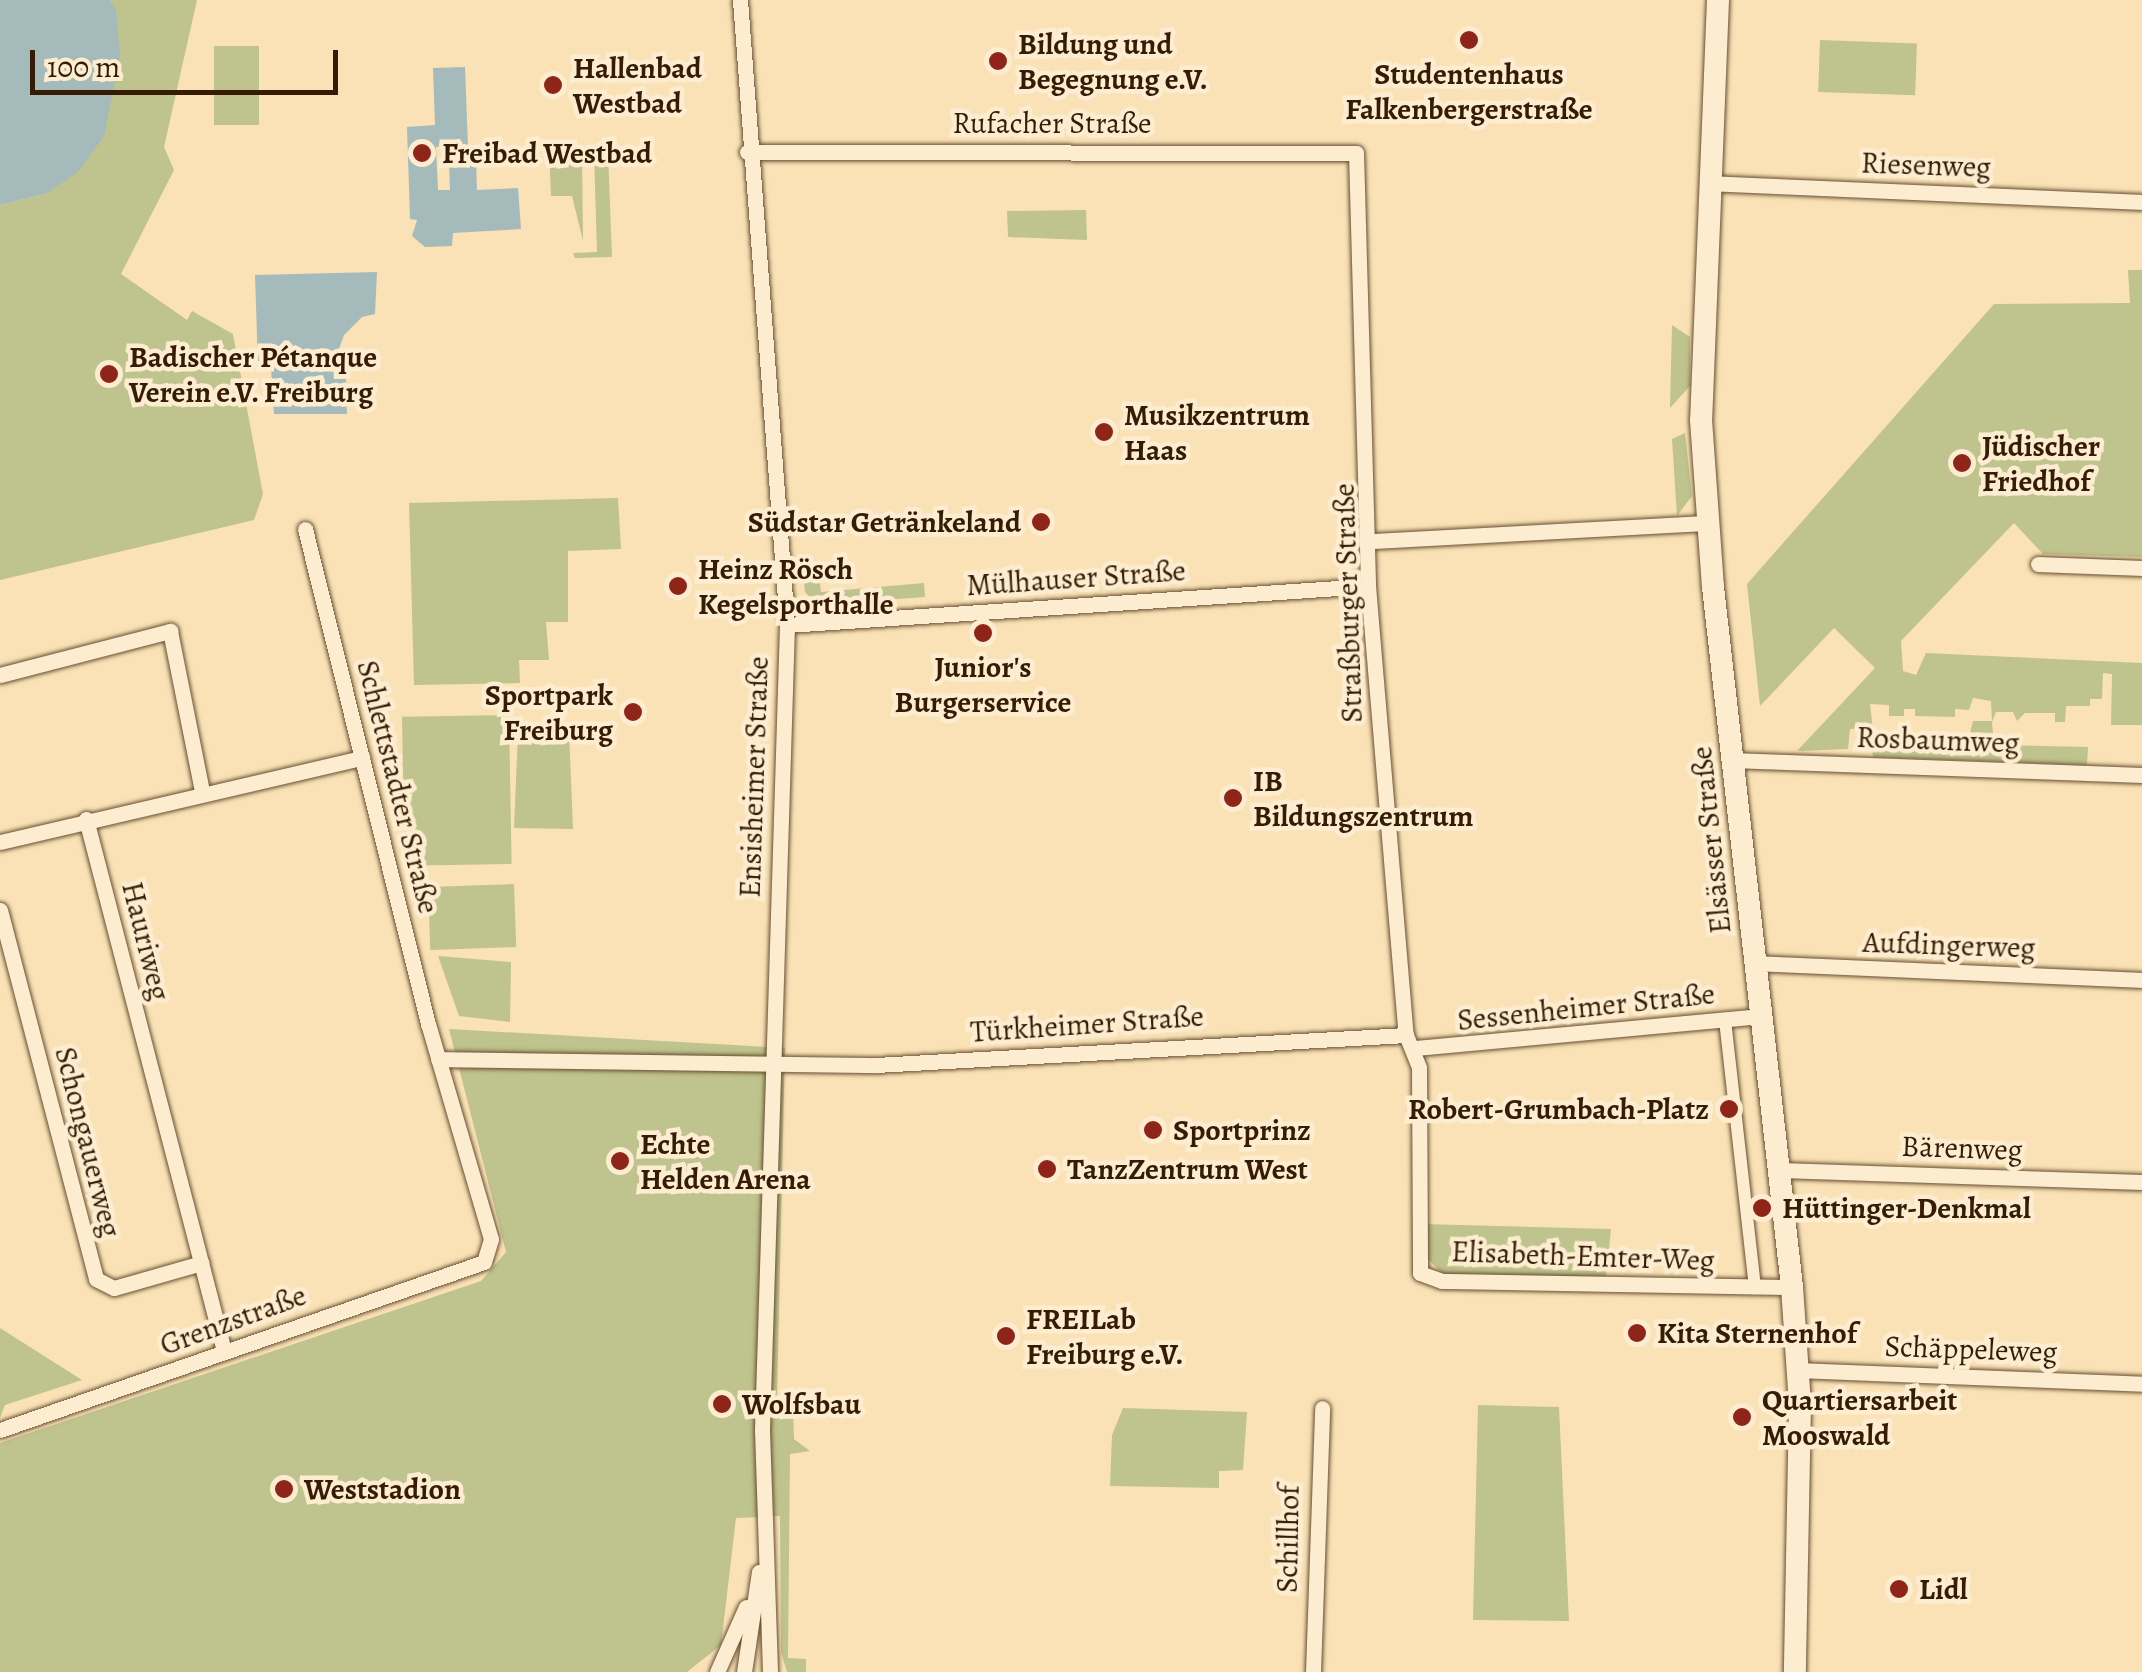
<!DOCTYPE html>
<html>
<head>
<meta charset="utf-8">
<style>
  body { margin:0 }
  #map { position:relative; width:2142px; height:1672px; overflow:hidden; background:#fae2b6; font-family:Alegreya,serif }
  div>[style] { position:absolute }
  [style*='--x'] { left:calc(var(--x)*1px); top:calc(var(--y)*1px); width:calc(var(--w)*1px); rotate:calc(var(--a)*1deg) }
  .green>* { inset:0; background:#bfc38d; transform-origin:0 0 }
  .water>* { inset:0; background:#a5baba }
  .roads { filter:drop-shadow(0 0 2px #674e31) drop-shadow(0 0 2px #674e31) }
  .pedestrian>* { height:12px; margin:-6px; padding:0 6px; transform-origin:6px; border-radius:6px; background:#fcecd0 }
  .minor>* { height:15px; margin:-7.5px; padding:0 7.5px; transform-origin:7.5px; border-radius:7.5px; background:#fcecd0 }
  .secondary>* { height:22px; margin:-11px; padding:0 11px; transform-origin:11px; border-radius:11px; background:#fcecd0 }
  .dots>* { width:28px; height:28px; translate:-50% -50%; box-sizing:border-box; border:5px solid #fcecd0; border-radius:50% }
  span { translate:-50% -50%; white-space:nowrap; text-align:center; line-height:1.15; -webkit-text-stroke:9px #fcecd0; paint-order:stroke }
  .poi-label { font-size:30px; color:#361c05; font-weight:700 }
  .left { translate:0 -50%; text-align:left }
  .right { translate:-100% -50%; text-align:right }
  .street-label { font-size:30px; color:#361c05 }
  .scale { position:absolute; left:30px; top:50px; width:308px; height:45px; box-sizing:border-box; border:5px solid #361c05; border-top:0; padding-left:12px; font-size:30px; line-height:35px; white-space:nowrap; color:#361c05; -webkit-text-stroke:8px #fcecd0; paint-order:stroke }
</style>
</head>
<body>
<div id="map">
  <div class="green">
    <div style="clip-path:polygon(109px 0,197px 0,164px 147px,174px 170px,121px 274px,187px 320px,192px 311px,233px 334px,263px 494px,254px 520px,0 580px,0 205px,45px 194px,116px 10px)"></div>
    <div style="left:1820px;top:40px;width:97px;height:52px;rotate:2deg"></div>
    <div style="left:214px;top:46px;width:45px;height:79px"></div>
    <div style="clip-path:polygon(571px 144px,574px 153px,582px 154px,583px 241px,572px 196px,551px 196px,549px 149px)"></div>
    <div style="clip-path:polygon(608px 152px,612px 257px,575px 258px,573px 253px,597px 252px,594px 153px)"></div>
    <div style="clip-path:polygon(1086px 210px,1087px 240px,1008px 237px,1007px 211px)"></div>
    <div style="clip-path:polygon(evenodd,2128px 270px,2142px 270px,2142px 557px,2043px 554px,2014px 523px,1901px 641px,1903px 671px,1916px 675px,1926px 653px,2142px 663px,2142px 725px,2111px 725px,2112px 674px,2103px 673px,2102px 699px,2090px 699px,2090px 706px,2066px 706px,2065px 722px,2055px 722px,2055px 713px,2025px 713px,2017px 721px,2013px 712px,1996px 712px,1992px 722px,1994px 745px,2088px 747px,2087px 765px,1873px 757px,1872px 750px,1859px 749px,1860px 729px,1850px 729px,1848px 749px,1797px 751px,1875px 668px,1834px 628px,1760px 706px,1747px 584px,1994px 304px,2130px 303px,2128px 270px,1973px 698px,1991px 701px,1992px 721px,1973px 721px,1968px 742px,1874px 739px,1870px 704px,1889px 705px,1889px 716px,1904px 716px,1904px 709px,1915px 709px,1915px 716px,1955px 717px,1955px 709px,1969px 710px,1973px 698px)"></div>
    <div style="clip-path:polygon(1672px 325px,1690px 337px,1690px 386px,1670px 408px)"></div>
    <div style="clip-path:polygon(1685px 433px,1692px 496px,1677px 516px,1672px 439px)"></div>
    <div style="clip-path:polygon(618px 498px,621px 549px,568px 551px,568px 622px,546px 622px,549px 660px,519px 660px,520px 683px,414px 685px,409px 503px)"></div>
    <div style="clip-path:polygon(803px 574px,819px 574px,821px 592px,924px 583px,925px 597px,818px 605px,805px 592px)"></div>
    <div style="left:509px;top:715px;width:149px;height:107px;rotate:89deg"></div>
    <div style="clip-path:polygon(569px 731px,573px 829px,514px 828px,518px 733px)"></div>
    <div style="left:514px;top:884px;width:63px;height:86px;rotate:88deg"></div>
    <div style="clip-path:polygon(438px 956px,511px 962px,510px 1022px,459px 1016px)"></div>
    <div style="clip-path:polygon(449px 1029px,785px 1048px,777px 1400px,793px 1402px,794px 1439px,810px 1451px,790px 1454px,788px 1658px,806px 1659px,806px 1672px,787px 1672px,781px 1652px,780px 1516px,736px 1518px,721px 1645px,687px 1672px,0 1672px,0 1443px,481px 1281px,506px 1252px)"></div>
    <div style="clip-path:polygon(1423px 1224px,1611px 1229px,1606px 1277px,1443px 1274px,1422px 1253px)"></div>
    <div style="clip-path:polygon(0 1328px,82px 1380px,5px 1405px,0 1418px)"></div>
    <div style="clip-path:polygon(1478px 1405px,1559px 1407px,1569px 1621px,1473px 1620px)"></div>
    <div style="clip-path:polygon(1123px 1408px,1247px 1412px,1243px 1470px,1219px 1471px,1219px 1488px,1110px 1486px,1112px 1435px)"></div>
  </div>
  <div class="water">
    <div style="clip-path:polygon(0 0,109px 0,116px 9px,120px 56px,104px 136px,78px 172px,45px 194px,0 205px)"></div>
    <div style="clip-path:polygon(465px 67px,468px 146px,436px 147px,438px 190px,450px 190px,449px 160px,476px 159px,477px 190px,518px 188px,521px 229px,453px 233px,452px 246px,425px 247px,412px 236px,417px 220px,410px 219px,407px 127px,435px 125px,433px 68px)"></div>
    <div style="clip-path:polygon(377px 272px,375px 314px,362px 317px,344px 335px,333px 365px,334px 379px,346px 379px,347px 414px,274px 414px,271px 368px,258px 367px,255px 275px)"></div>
  </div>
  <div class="roads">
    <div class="pedestrian">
      <div style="--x:1725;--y:1020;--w:270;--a:83.6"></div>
    </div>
    <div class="minor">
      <div style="--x:740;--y:0;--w:627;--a:85.7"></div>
      <div style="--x:787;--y:625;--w:805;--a:91.78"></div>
      <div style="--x:762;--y:1430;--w:242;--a:88.1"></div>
      <div style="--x:747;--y:152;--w:609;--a:0.09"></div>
      <div style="--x:1356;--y:153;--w:433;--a:88.4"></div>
      <div style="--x:1368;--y:586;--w:451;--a:85.2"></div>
      <div style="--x:1406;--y:1035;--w:35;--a:68"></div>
      <div style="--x:1419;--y:1068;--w:205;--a:89.7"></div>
      <div style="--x:1420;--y:1273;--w:23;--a:20"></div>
      <div style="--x:1442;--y:1281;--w:350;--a:1"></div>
      <div style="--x:1708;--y:183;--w:434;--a:2.5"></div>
      <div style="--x:1372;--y:541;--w:335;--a:-3.1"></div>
      <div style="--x:2038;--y:564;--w:104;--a:2.2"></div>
      <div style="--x:787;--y:625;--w:582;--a:-3.84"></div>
      <div style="--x:0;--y:675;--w:176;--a:-14.5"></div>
      <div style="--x:170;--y:631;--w:163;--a:78.7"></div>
      <div style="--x:1732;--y:760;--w:410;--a:2.1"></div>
      <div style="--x:86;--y:819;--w:550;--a:75.46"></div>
      <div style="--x:0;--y:842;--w:372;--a:-13.1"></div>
      <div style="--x:0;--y:910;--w:381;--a:75.4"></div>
      <div style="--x:96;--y:1279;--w:20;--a:27"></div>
      <div style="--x:114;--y:1288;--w:91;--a:-16"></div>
      <div style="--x:1755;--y:963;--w:387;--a:2.5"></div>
      <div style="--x:1415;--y:1048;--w:348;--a:-5.3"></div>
      <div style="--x:438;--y:1059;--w:438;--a:0.8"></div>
      <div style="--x:876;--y:1065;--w:531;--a:-3.24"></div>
      <div style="--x:1780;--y:1170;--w:362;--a:1.9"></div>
      <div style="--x:1798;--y:1370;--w:344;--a:2.3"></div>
      <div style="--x:0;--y:1430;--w:512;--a:-19.14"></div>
      <div style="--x:484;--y:1262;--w:24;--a:-73"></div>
      <div style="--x:491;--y:1239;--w:224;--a:-106.3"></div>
      <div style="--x:428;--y:1024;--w:510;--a:-103.95"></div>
      <div style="--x:717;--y:1672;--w:71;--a:-66"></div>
      <div style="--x:744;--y:1672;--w:101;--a:-81.5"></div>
      <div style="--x:1313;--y:1672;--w:264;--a:-88"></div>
    </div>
    <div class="secondary">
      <div style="--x:1718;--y:0;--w:420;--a:92.3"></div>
      <div style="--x:1701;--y:420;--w:167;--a:85.9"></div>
      <div style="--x:1713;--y:587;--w:704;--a:83.56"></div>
      <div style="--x:1792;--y:1287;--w:117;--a:86.1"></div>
      <div style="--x:1800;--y:1404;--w:268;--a:91.1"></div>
    </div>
  </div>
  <div class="dots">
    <div style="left:1469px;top:40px;background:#8f2418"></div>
    <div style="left:998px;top:61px;background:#8f2418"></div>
    <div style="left:553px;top:85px;background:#8f2418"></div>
    <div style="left:422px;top:153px;background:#8f2418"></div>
    <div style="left:109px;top:374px;background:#8f2418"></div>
    <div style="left:1104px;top:432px;background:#8f2418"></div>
    <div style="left:1962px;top:463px;background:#8f2418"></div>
    <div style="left:1041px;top:522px;background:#8f2418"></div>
    <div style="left:678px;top:586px;background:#8f2418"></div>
    <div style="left:983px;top:633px;background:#8f2418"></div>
    <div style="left:633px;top:712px;background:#8f2418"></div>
    <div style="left:1233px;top:798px;background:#8f2418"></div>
    <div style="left:1729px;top:1109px;background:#8f2418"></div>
    <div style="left:1153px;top:1130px;background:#8f2418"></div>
    <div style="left:620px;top:1161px;background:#8f2418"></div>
    <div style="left:1047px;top:1169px;background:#8f2418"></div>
    <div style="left:1762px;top:1208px;background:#8f2418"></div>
    <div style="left:1637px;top:1333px;background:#8f2418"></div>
    <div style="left:1006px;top:1336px;background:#8f2418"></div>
    <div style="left:722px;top:1404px;background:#8f2418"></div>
    <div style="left:1742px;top:1417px;background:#8f2418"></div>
    <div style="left:284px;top:1489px;background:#8f2418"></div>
    <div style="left:1899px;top:1589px;background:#8f2418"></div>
  </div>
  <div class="poi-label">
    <span class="left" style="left:1018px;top:61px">Bildung und<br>Begegnung e.V.</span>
    <span class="left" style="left:573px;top:85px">Hallenbad<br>Westbad</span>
    <span style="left:1469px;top:91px">Studentenhaus<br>Falkenbergerstraße</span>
    <span class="left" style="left:442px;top:153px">Freibad Westbad</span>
    <span class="left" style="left:129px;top:374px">Badischer Pétanque<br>Verein e.V. Freiburg</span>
    <span class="left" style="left:1124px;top:432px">Musikzentrum<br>Haas</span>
    <span class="left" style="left:1982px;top:463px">Jüdischer<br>Friedhof</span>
    <span class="right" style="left:1021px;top:522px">Südstar Getränkeland</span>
    <span class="left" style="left:698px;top:586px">Heinz Rösch<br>Kegelsporthalle</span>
    <span style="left:983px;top:684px">Junior's<br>Burgerservice</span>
    <span class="right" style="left:613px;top:712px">Sportpark<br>Freiburg</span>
    <span class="left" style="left:1253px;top:798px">IB<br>Bildungszentrum</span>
    <span class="right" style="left:1709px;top:1109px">Robert-Grumbach-Platz</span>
    <span class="left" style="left:1173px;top:1130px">Sportprinz</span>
    <span class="left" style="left:640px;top:1161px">Echte<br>Helden Arena</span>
    <span class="left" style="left:1067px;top:1169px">TanzZentrum West</span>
    <span class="left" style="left:1782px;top:1208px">Hüttinger-Denkmal</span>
    <span class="left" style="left:1026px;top:1336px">FREILab<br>Freiburg e.V.</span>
    <span class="left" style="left:1657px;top:1333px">Kita Sternenhof</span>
    <span class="left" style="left:1762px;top:1417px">Quartiersarbeit<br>Mooswald</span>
    <span class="left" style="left:742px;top:1404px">Wolfsbau</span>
    <span class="left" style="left:304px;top:1489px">Weststadion</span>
    <span class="left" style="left:1919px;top:1589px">Lidl</span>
  </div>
  <div class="street-label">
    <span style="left:1052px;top:123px">Rufacher Straße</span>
    <span style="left:1926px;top:165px;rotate:2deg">Riesenweg</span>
    <span style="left:1076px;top:578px;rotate:-4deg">Mülhauser Straße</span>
    <span style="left:1348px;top:603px;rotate:-92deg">Straßburger Straße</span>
    <span style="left:1938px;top:740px;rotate:2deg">Rosbaumweg</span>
    <span style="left:754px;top:777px;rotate:-88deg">Ensisheimer Straße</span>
    <span style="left:398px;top:787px;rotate:76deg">Schlettstadter Straße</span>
    <span style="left:1711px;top:840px;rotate:-96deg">Elsässer Straße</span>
    <span style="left:146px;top:941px;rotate:76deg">Hauriweg</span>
    <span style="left:1949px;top:945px;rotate:2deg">Aufdingerweg</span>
    <span style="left:1586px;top:1007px;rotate:-6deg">Sessenheimer Straße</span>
    <span style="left:1087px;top:1024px;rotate:-4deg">Türkheimer Straße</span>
    <span style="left:88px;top:1142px;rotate:76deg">Schongauerweg</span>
    <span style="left:1962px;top:1148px;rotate:2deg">Bärenweg</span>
    <span style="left:1583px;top:1256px;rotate:2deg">Elisabeth-Emter-Weg</span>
    <span style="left:233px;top:1320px;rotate:-20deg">Grenzstraße</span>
    <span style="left:1971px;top:1349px;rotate:2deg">Schäppeleweg</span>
    <span style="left:1288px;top:1539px;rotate:-89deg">Schillhof</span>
  </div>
  <div class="scale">100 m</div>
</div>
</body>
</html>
